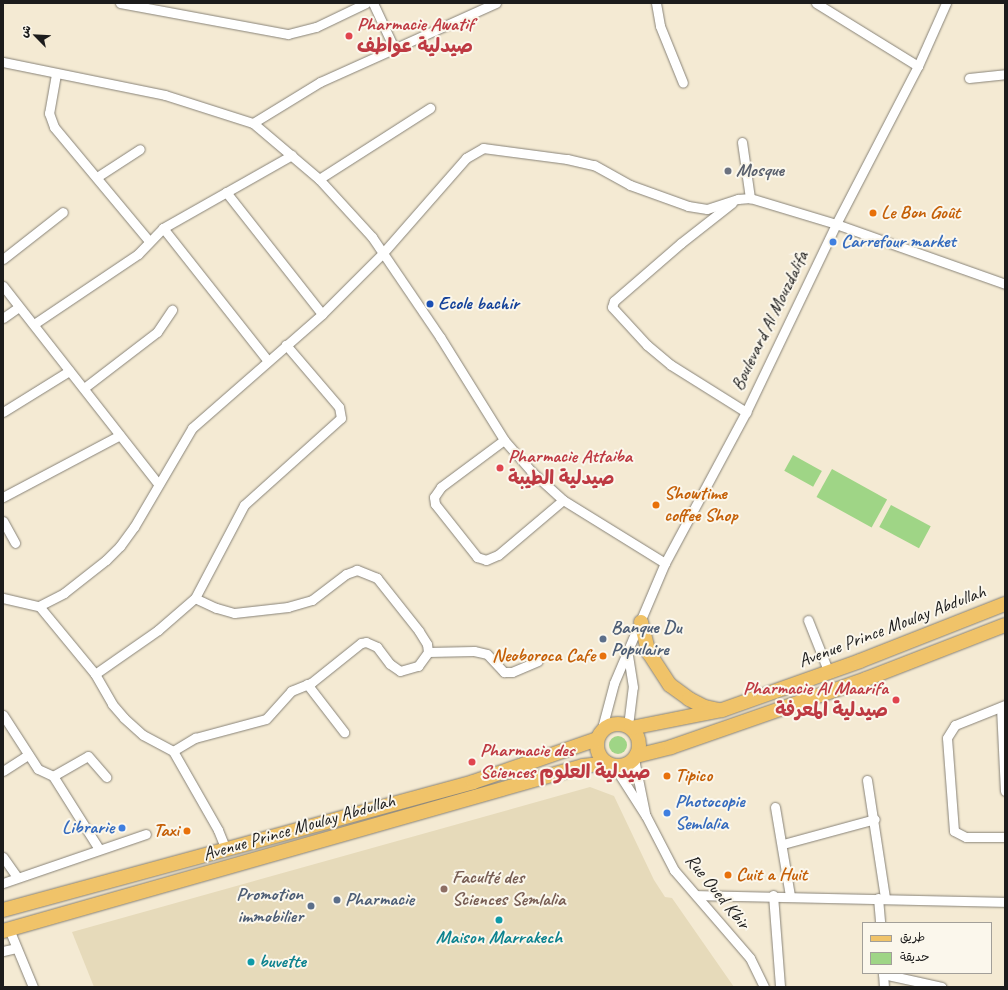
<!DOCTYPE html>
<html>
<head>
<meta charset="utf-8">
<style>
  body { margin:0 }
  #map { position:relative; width:1008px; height:990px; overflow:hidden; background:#f4ead3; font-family:Caveat,"Playpen Sans Arabic",sans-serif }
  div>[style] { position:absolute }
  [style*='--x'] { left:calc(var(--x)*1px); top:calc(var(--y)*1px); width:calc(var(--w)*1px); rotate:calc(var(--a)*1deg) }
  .built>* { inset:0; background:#e6daba }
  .green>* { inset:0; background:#9fd586; transform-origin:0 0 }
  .round { border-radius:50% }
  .roads { filter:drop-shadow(0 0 1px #888378) drop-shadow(0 0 1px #888378) }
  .street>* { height:9px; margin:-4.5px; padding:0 4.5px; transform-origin:4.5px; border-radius:4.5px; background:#fff }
  .primary>* { height:14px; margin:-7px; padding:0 7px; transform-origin:7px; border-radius:7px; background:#f0c369 }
  .primary>.ring { margin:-7px; padding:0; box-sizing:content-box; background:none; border:14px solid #f0c369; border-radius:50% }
  .dots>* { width:11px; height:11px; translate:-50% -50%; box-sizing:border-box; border:2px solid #fbf7ec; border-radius:50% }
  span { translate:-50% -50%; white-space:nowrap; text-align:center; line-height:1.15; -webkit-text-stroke:4px #fbf7ec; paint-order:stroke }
  .health-label { font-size:19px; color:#be3a42; font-weight:700 }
  .left { translate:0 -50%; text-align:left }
  .right { translate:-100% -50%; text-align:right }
  .worship-label { font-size:19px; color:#5b616d; font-weight:700 }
  .food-label { font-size:19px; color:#c56008; font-weight:700 }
  .shop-label { font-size:19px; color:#366cbe; font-weight:700 }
  .transit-label { font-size:19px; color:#164399; font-weight:700 }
  .street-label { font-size:19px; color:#1c1c1c }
  .service-label { font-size:19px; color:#4e5e75; font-weight:700 }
  .education-label { font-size:19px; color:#785e54; font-weight:700 }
  .culture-label { font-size:19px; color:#0d838f; font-weight:700 }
  .frame { position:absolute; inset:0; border:4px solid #1c1c1c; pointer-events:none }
  .legend { position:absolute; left:862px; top:922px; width:130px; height:52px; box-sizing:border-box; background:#fbf7ec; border:1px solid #a29f99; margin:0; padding:5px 7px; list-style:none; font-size:12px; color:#1c1c1c }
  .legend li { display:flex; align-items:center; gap:8px; height:20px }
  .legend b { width:20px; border:1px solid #a29f99 }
  .north { position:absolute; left:16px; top:16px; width:40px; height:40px; -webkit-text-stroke:3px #fbf7ec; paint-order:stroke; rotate:294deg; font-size:11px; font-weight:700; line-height:16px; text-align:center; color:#1c1c1c }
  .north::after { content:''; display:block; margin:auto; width:14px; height:18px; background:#1c1c1c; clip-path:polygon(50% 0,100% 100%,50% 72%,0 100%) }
</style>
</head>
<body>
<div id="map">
  <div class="built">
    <div style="clip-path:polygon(590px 787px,614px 796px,654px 880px,665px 897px,672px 898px,734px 987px,94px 987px,72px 932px)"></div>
  </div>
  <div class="green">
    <div style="left:793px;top:455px;width:33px;height:18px;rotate:29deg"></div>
    <div style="left:832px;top:469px;width:63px;height:32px;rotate:29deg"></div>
    <div style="left:891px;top:505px;width:45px;height:25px;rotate:28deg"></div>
    <div class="round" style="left:609px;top:736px;width:18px;height:18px"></div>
  </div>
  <div class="roads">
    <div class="street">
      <div style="--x:120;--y:3;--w:171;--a:10.5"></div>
      <div style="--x:288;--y:34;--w:29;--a:-14"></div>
      <div style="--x:316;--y:27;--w:55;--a:-25.6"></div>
      <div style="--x:373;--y:3;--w:50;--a:65"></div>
      <div style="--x:656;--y:3;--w:23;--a:80"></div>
      <div style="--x:660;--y:26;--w:61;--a:68"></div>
      <div style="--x:816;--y:3;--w:120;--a:31.7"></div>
      <div style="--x:3;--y:62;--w:165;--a:11.5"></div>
      <div style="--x:165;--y:95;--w:92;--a:17.7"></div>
      <div style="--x:253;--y:123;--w:87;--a:40.3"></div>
      <div style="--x:319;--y:179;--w:79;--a:47.6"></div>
      <div style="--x:372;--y:237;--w:121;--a:55.8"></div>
      <div style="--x:440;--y:337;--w:121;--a:58.1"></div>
      <div style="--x:504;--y:440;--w:41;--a:48.9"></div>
      <div style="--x:531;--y:471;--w:43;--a:42.2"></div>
      <div style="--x:563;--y:500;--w:120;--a:31.7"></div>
      <div style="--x:56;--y:74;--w:40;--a:100"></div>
      <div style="--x:49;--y:113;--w:15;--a:70"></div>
      <div style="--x:54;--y:127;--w:147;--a:50.2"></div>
      <div style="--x:969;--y:78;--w:36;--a:-6"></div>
      <div style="--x:253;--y:123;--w:79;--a:-31.5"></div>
      <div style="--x:320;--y:82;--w:193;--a:-24.2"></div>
      <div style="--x:742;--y:142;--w:57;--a:81.9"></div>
      <div style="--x:97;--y:177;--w:51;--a:-33.1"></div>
      <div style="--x:319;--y:179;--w:132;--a:-32.6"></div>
      <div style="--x:226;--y:192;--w:155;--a:51.8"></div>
      <div style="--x:732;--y:203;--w:65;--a:141.9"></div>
      <div style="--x:681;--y:243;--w:89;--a:139.1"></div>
      <div style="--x:614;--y:301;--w:6;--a:108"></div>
      <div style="--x:612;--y:307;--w:52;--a:47.4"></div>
      <div style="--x:647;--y:345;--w:31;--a:40"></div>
      <div style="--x:671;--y:365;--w:89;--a:32.1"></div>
      <div style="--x:163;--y:228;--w:169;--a:51.7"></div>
      <div style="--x:3;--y:259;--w:76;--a:-38.1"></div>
      <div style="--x:3;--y:286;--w:251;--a:51.9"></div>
      <div style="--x:3;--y:318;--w:19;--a:-35"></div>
      <div style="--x:34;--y:324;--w:125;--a:-33.9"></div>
      <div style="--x:138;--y:254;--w:36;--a:-46"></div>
      <div style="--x:163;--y:228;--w:148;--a:-29.5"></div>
      <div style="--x:84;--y:388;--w:92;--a:-37.5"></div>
      <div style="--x:157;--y:332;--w:27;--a:-56"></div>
      <div style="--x:3;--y:412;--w:78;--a:-31.8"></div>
      <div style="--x:504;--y:440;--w:79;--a:143.3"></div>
      <div style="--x:441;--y:487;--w:12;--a:125"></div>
      <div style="--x:434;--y:497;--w:7;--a:82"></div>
      <div style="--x:435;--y:504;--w:68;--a:51.6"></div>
      <div style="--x:477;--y:557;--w:9;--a:18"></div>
      <div style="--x:486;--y:560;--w:13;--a:-23"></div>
      <div style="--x:498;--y:555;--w:85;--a:-40.2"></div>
      <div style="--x:3;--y:497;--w:132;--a:-27.9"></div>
      <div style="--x:3;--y:521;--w:25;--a:61"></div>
      <div style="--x:3;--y:598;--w:37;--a:13"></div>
      <div style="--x:39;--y:606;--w:28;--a:-27"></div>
      <div style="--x:64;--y:593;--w:53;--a:-38.2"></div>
      <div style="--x:106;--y:560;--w:20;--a:-45"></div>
      <div style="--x:120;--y:546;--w:24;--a:-54"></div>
      <div style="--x:134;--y:527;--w:115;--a:-59.6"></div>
      <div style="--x:192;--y:428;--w:173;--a:-41.2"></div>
      <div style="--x:322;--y:314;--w:85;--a:-45"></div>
      <div style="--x:382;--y:254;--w:128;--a:-48.8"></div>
      <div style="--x:466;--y:158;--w:20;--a:-30"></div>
      <div style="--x:483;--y:148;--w:85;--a:7.5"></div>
      <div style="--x:567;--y:159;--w:28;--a:13"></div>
      <div style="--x:594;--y:165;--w:41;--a:29.1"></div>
      <div style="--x:630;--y:185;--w:62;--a:19.9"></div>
      <div style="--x:688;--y:206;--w:19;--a:9"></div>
      <div style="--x:707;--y:209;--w:33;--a:-18"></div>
      <div style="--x:738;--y:199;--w:12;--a:-5"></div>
      <div style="--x:750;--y:198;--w:90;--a:16.8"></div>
      <div style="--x:836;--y:224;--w:179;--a:19.5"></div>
      <div style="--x:39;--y:606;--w:88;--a:50.5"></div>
      <div style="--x:95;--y:674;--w:34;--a:60"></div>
      <div style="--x:112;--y:704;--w:18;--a:49"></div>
      <div style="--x:124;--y:718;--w:25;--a:42"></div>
      <div style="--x:143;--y:735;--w:34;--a:28"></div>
      <div style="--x:173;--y:751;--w:91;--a:60.3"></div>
      <div style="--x:218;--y:830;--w:22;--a:68"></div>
      <div style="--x:808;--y:620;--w:57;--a:68.4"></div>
      <div style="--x:428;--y:652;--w:46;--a:-1.2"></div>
      <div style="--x:474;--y:651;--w:13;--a:13"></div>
      <div style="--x:487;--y:654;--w:25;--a:47"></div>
      <div style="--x:504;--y:672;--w:8;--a:0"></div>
      <div style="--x:512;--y:672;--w:28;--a:-23"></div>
      <div style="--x:95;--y:674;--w:77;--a:-34.9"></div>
      <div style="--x:158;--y:630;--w:49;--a:-40.9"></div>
      <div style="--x:195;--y:598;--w:105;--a:-62.2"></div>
      <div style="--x:244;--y:505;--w:130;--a:-41.9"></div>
      <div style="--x:341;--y:418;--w:11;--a:-100"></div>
      <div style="--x:339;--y:407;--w:82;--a:-130.5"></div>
      <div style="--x:307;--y:684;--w:61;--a:52.4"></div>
      <div style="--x:1005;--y:705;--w:54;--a:158.2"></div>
      <div style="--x:955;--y:725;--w:15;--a:122"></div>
      <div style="--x:947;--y:738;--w:93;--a:85.7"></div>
      <div style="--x:954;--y:831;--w:13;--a:27"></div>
      <div style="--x:966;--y:837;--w:39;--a:0"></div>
      <div style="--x:1001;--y:707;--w:84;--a:87.3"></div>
      <div style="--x:3;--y:715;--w:64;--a:57.1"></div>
      <div style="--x:38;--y:769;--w:17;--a:25"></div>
      <div style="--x:53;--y:776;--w:86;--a:57.8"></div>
      <div style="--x:628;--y:726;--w:39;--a:-83"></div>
      <div style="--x:633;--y:687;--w:32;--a:-99"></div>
      <div style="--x:601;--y:732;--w:51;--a:-75.1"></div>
      <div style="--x:614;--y:683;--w:130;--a:-67"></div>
      <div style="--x:665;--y:563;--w:171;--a:-61.8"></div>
      <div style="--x:746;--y:412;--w:208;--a:-64.4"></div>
      <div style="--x:836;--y:224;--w:178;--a:-62.6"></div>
      <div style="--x:918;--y:66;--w:69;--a:-66"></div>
      <div style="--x:173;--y:751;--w:26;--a:-31"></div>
      <div style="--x:195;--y:738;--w:73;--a:-15"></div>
      <div style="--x:266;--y:719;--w:38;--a:-48"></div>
      <div style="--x:291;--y:691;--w:22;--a:-22"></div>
      <div style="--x:311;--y:683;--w:64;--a:-38.7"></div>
      <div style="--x:361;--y:643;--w:5;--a:-11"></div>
      <div style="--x:366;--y:642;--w:12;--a:24"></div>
      <div style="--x:377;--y:647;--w:21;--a:53"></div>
      <div style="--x:390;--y:664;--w:12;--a:35"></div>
      <div style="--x:400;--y:671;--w:19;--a:-16"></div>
      <div style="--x:418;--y:666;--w:17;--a:-54"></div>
      <div style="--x:428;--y:652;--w:8;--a:-97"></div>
      <div style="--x:427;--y:644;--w:15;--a:-122"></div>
      <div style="--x:419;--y:631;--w:68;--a:-128.4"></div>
      <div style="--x:377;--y:578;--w:22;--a:-158"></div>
      <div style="--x:357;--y:570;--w:12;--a:160"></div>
      <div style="--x:346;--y:574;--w:43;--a:142.6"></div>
      <div style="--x:312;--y:600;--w:25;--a:164"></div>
      <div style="--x:288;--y:607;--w:54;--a:173.7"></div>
      <div style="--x:234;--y:613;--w:19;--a:-164"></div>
      <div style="--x:216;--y:608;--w:23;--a:-155"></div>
      <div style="--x:634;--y:759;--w:55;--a:78.5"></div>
      <div style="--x:614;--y:766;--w:59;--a:57.4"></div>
      <div style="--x:646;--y:816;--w:61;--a:62.6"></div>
      <div style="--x:674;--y:870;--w:116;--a:49.2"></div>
      <div style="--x:750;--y:958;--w:32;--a:64"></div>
      <div style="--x:3;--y:771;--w:30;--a:-33"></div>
      <div style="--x:53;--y:776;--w:40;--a:-29.7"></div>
      <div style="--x:88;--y:756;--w:28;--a:49"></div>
      <div style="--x:867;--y:780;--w:119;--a:81.3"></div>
      <div style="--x:775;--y:807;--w:90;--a:80.4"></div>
      <div style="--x:783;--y:844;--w:95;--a:-15.2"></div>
      <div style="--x:3;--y:857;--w:24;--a:55"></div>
      <div style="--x:3;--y:883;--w:151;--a:-18.9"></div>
      <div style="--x:696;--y:895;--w:309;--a:1.3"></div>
      <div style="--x:773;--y:895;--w:92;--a:85.6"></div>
      <div style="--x:878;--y:898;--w:25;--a:85"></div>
      <div style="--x:9;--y:929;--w:63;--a:67.5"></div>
      <div style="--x:3;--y:951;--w:13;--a:-13"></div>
      <div style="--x:883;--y:973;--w:14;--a:86"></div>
      <div style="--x:883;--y:974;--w:60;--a:12.4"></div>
    </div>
    <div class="primary">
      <div style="--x:641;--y:622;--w:32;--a:76"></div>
      <div style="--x:649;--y:653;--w:38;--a:57"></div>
      <div style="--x:670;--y:685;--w:24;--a:36"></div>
      <div style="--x:689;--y:699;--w:18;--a:27"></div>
      <div style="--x:705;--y:707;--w:13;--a:13"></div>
      <div class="ring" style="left:597px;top:724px;width:28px;height:28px"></div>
      <div style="--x:631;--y:728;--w:93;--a:-11.2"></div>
      <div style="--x:722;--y:710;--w:146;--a:-19.5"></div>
      <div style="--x:860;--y:661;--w:156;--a:-21.5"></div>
      <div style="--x:636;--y:756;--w:36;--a:-14"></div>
      <div style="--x:671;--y:747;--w:207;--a:-19.2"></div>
      <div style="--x:866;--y:679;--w:149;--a:-21.2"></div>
      <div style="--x:3;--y:910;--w:487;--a:-15.2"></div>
      <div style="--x:473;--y:782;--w:131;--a:-19.1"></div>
      <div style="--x:3;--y:931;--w:603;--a:-15.88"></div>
      <div style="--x:583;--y:766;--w:24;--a:-7"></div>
    </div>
  </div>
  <div class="dots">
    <div style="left:349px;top:36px;background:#e0444e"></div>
    <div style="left:728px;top:171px;background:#6b7280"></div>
    <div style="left:873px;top:213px;background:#e8710a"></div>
    <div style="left:833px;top:242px;background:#3f7fe0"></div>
    <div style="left:430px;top:304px;background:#1a4fb4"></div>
    <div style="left:500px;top:468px;background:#e0444e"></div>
    <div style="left:656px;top:505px;background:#e8710a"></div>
    <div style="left:603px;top:639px;background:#5c6f8a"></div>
    <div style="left:603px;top:656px;background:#e8710a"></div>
    <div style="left:896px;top:700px;background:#e0444e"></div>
    <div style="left:472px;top:762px;background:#e0444e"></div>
    <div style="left:667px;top:776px;background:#e8710a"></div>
    <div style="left:667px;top:813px;background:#3f7fe0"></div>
    <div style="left:122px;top:828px;background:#3f7fe0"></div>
    <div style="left:187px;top:831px;background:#e8710a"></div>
    <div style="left:728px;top:875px;background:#e8710a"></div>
    <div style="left:444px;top:889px;background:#8d6e63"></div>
    <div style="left:337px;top:900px;background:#5c6f8a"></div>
    <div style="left:311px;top:906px;background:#5c6f8a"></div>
    <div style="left:499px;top:920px;background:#0f9aa8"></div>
    <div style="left:251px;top:962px;background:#0f9aa8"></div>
  </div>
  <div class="health-label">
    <span class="left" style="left:357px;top:36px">Pharmacie Awatif<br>صيدلية عواطف</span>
    <span class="left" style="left:508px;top:468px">Pharmacie Attaiba<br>صيدلية الطيبة</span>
    <span class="right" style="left:888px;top:700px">Pharmacie Al Maarifa<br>صيدلية المعرفة</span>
    <span class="left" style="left:480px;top:762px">Pharmacie des<br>Sciences صيدلية العلوم</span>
  </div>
  <div class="worship-label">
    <span class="left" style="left:736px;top:171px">Mosque</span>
  </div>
  <div class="food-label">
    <span class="left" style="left:881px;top:213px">Le Bon Goût</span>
    <span class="left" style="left:664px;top:505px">Showtime<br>coffee Shop</span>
    <span class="right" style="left:595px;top:656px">Neoboroca Cafe</span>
    <span class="left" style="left:675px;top:776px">Tipico</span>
    <span class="right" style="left:179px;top:831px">Taxi</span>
    <span class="left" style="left:736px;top:875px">Cuit a Huit</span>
  </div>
  <div class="shop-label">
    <span class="left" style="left:841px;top:242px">Carrefour market</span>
    <span class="left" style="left:675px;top:813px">Photocopie<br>Semlalia</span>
    <span class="right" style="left:114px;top:828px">Librarie</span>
  </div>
  <div class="transit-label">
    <span class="left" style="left:438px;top:304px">Ecole bachir</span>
  </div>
  <div class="street-label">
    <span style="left:770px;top:321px;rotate:-64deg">Boulevard Al Mouzdalifa</span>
    <span style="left:892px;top:627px;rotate:-21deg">Avenue Prince Moulay Abdullah</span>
    <span style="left:299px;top:828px;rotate:-16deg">Avenue Prince Moulay Abdullah</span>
    <span style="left:717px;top:892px;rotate:51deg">Rue Oued Kbir</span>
  </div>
  <div class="service-label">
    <span class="left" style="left:611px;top:639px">Banque Du<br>Populaire</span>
    <span class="right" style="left:303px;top:906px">Promotion<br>immobilier</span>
    <span class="left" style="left:345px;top:900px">Pharmacie</span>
  </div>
  <div class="education-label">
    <span class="left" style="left:452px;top:889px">Faculté des<br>Sciences Semlalia</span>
  </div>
  <div class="culture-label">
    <span style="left:499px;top:938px">Maison Marrakech</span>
    <span class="left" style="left:259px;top:962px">buvette</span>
  </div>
  <div class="frame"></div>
  <ul class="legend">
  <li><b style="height:5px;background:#f0c369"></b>طريق</li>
  <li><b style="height:11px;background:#9fd586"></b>حديقة</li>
  </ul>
  <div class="north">ش</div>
</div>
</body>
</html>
